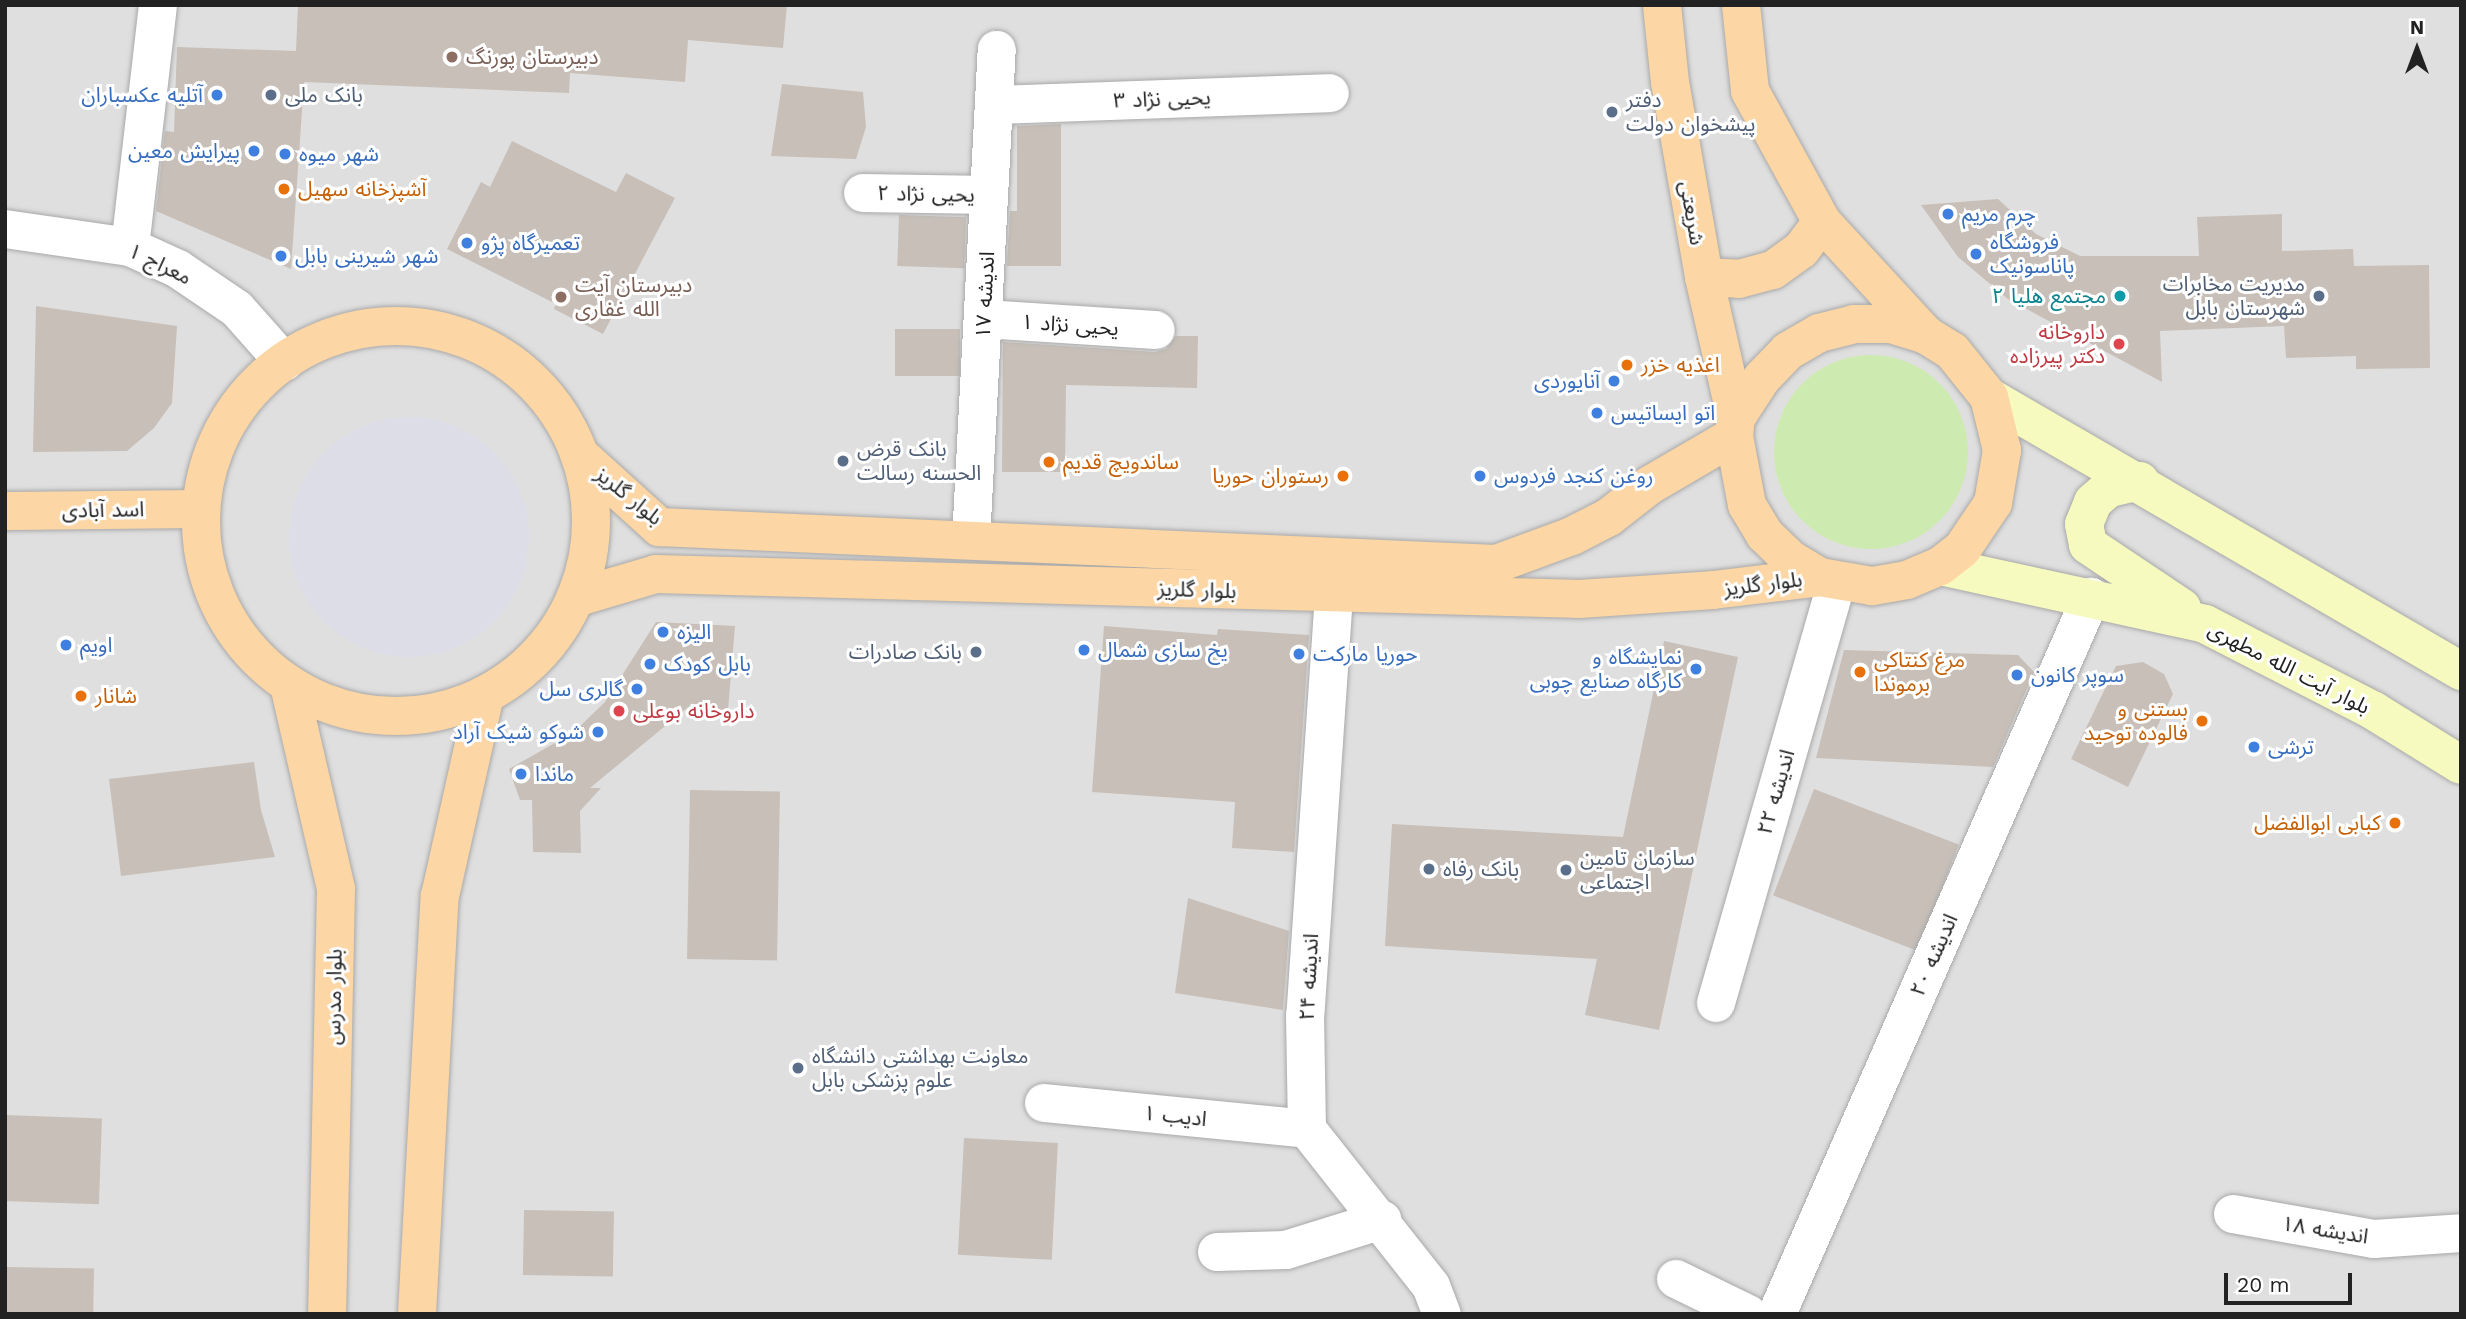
<!DOCTYPE html>
<html>
<head>
<meta charset="utf-8">
<style>
  body { margin:0 }
  #map { position:relative; width:2466px; height:1319px; overflow:hidden; background:#f2efe9; font-family:"Work Sans","Noto Sans Arabic",sans-serif }
  div>[style] { position:absolute }
  [style*='--x'] { left:calc(var(--x)*1px); top:calc(var(--y)*1px); width:calc(var(--w)*1px); rotate:calc(var(--a)*1deg) }
  .residential>* { inset:0; background:#e0dfdf; transform-origin:0 0 }
  .grass>* { inset:0; background:#cdebb0 }
  .round { border-radius:50% }
  .plaza>* { inset:0; background:#dddde8 }
  .building>* { inset:0; background:#c7bfb8; transform-origin:0 0 }
  .roads { filter:drop-shadow(0 0 2px #a9a9a9) drop-shadow(0 0 2px #a9a9a9) }
  .minor>* { height:38px; margin:-19px; padding:0 19px; transform-origin:19px; border-radius:19px; background:#fff }
  .secondary>* { height:38px; margin:-19px; padding:0 19px; transform-origin:19px; border-radius:19px; background:#f7fabf }
  .primary>* { height:38px; margin:-19px; padding:0 19px; transform-origin:19px; border-radius:19px; background:#fcd6a4 }
  .primary>.ring { margin:-19px; padding:0; box-sizing:content-box; background:none; border:38px solid #fcd6a4; border-radius:50% }
  .dots>* { width:19px; height:19px; translate:-50% -50%; box-sizing:border-box; border:4px solid #fff; border-radius:50% }
  span { translate:-50% -50%; white-space:nowrap; text-align:center; line-height:1.15; -webkit-text-stroke:6px #fff; paint-order:stroke }
  .education-label { font-size:21px; color:#785e54 }
  .left { translate:0 -50%; text-align:left }
  .shop-label { font-size:21px; color:#366cbe }
  .right { translate:-100% -50%; text-align:right }
  .service-label { font-size:21px; color:#4e5e75 }
  .street-label { font-size:21px; color:#222 }
  .food-label { font-size:21px; color:#c56008 }
  .culture-label { font-size:21px; color:#0d838f }
  .health-label { font-size:21px; color:#be3a42 }
  .frame { position:absolute; inset:0; border:7px solid #222; pointer-events:none }
  .north { position:absolute; left:2382px; top:14px; width:70px; height:70px; -webkit-text-stroke:5px #fff; paint-order:stroke; rotate:0deg; font-size:19px; font-weight:700; line-height:28px; text-align:center; color:#222 }
  .north::after { content:''; display:block; margin:auto; width:24px; height:32px; background:#222; clip-path:polygon(50% 0,100% 100%,50% 72%,0 100%) }
  .scale { position:absolute; left:2224px; top:1273px; width:128px; height:32px; box-sizing:border-box; border:4px solid #222; border-top:0; padding-left:9px; font-size:21px; line-height:24px; white-space:nowrap; color:#222; -webkit-text-stroke:5px #fff; paint-order:stroke }
</style>
</head>
<body>
<div id="map">
  <div class="residential">
    <div style="left:5px;top:5px;width:2456px;height:1309px"></div>
  </div>
  <div class="grass">
    <div class="round" style="left:1774px;top:355px;width:194px;height:194px"></div>
  </div>
  <div class="plaza">
    <div class="round" style="left:289px;top:417px;width:240px;height:240px"></div>
  </div>
  <div class="building">
    <div style="clip-path:polygon(298px 5px,787px 5px,783px 48px,688px 40px,685px 82px,570px 73px,569px 93px,304px 82px,291px 269px,156px 211px,165px 131px,174px 132px,177px 47px,296px 51px)"></div>
    <div style="clip-path:polygon(782px 84px,863px 92px,866px 127px,856px 159px,771px 156px)"></div>
    <div style="clip-path:polygon(1061px 124px,1061px 266px,1007px 266px,1010px 211px,1017px 211px,1017px 126px)"></div>
    <div style="clip-path:polygon(512px 141px,616px 192px,626px 173px,675px 198px,603px 334px,554px 309px,556px 304px,447px 249px,481px 182px,490px 187px)"></div>
    <div style="clip-path:polygon(1998px 199px,2036px 234px,2080px 256px,2199px 256px,2197px 217px,2282px 214px,2282px 251px,2353px 249px,2354px 266px,2429px 265px,2430px 368px,2356px 369px,2356px 356px,2286px 358px,2284px 326px,2160px 331px,2162px 382px,2008px 299px,1958px 257px,1921px 205px)"></div>
    <div style="left:899px;top:215px;width:67px;height:51px;rotate:2deg"></div>
    <div style="clip-path:polygon(36px 306px,177px 326px,172px 403px,154px 428px,127px 451px,33px 452px)"></div>
    <div style="left:895px;top:329px;width:65px;height:47px"></div>
    <div style="clip-path:polygon(1176px 336px,1198px 336px,1197px 388px,1066px 385px,1065px 472px,1002px 472px,1003px 342px,1155px 352px,1166px 349px)"></div>
    <div style="clip-path:polygon(656px 622px,735px 626px,728px 710px,693px 709px,693px 703px,590px 788px,601px 788px,580px 811px,581px 853px,533px 852px,532px 800px,520px 800px,509px 769px,574px 732px,605px 702px)"></div>
    <div style="clip-path:polygon(1104px 626px,1217px 635px,1218px 629px,1309px 635px,1294px 852px,1232px 848px,1235px 802px,1092px 792px)"></div>
    <div style="clip-path:polygon(1664px 641px,1738px 657px,1659px 1030px,1585px 1015px,1597px 959px,1385px 946px,1392px 824px,1623px 837px)"></div>
    <div style="clip-path:polygon(1844px 650px,2018px 655px,2034px 672px,1993px 767px,1816px 758px)"></div>
    <div style="clip-path:polygon(2143px 662px,2164px 674px,2173px 694px,2128px 787px,2071px 759px,2116px 666px)"></div>
    <div style="clip-path:polygon(254px 762px,261px 810px,275px 857px,121px 876px,109px 779px)"></div>
    <div style="left:1814px;top:789px;width:155px;height:114px;rotate:21deg"></div>
    <div style="left:690px;top:790px;width:90px;height:169px;rotate:1deg"></div>
    <div style="clip-path:polygon(1188px 898px,1289px 931px,1283px 1010px,1175px 993px)"></div>
    <div style="left:5px;top:1115px;width:97px;height:86px;rotate:2deg"></div>
    <div style="left:964px;top:1138px;width:94px;height:117px;rotate:3deg"></div>
    <div style="left:524px;top:1210px;width:90px;height:65px;rotate:1deg"></div>
    <div style="left:5px;top:1267px;width:89px;height:47px;rotate:1deg"></div>
  </div>
  <div class="roads">
    <div class="minor">
      <div style="--x:994;--y:105;--w:336;--a:-2"></div>
      <div style="--x:863;--y:193;--w:126;--a:0.9"></div>
      <div style="--x:5;--y:229;--w:126;--a:8.2"></div>
      <div style="--x:130;--y:247;--w:53;--a:24.6"></div>
      <div style="--x:178;--y:269;--w:71;--a:34.1"></div>
      <div style="--x:237;--y:309;--w:71;--a:48.4"></div>
      <div style="--x:130;--y:247;--w:244;--a:-83.4"></div>
      <div style="--x:984;--y:319;--w:172;--a:3.7"></div>
      <div style="--x:971;--y:540;--w:491;--a:-87"></div>
      <div style="--x:1334;--y:595;--w:421;--a:93.9"></div>
      <div style="--x:1305;--y:1015;--w:114;--a:89"></div>
      <div style="--x:1307;--y:1129;--w:200;--a:51.7"></div>
      <div style="--x:1431;--y:1286;--w:30;--a:69"></div>
      <div style="--x:1716;--y:1003;--w:438;--a:-74"></div>
      <div style="--x:1044;--y:1103;--w:264;--a:5.6"></div>
      <div style="--x:2233;--y:1214;--w:143;--a:10.1"></div>
      <div style="--x:2374;--y:1239;--w:87;--a:-3.9"></div>
      <div style="--x:1217;--y:1252;--w:69;--a:-1.7"></div>
      <div style="--x:1286;--y:1250;--w:101;--a:-17.4"></div>
      <div style="--x:1676;--y:1279;--w:80;--a:25.9"></div>
      <div style="--x:1777;--y:1314;--w:783;--a:-66.35"></div>
    </div>
    <div class="secondary">
      <div style="--x:1989;--y:397;--w:546;--a:30.14"></div>
      <div style="--x:2140;--y:481;--w:32;--a:167"></div>
      <div style="--x:2109;--y:488;--w:21;--a:139"></div>
      <div style="--x:2093;--y:502;--w:24;--a:112"></div>
      <div style="--x:2084;--y:524;--w:21;--a:79"></div>
      <div style="--x:2088;--y:545;--w:113;--a:33.8"></div>
      <div style="--x:1940;--y:566;--w:271;--a:12.3"></div>
      <div style="--x:2205;--y:624;--w:190;--a:27.2"></div>
      <div style="--x:2374;--y:711;--w:102;--a:31.8"></div>
    </div>
    <div class="primary">
      <div style="--x:1662;--y:5;--w:77;--a:84.1"></div>
      <div style="--x:1670;--y:82;--w:198;--a:80.1"></div>
      <div style="--x:1704;--y:277;--w:145;--a:77.2"></div>
      <div style="--x:1741;--y:5;--w:86;--a:84"></div>
      <div style="--x:1750;--y:91;--w:149;--a:61.2"></div>
      <div style="--x:1822;--y:222;--w:154;--a:47.4"></div>
      <div style="--x:1704;--y:277;--w:35;--a:3"></div>
      <div style="--x:1739;--y:279;--w:35;--a:-15"></div>
      <div style="--x:1773;--y:270;--w:34;--a:-36"></div>
      <div style="--x:1801;--y:250;--w:35;--a:-53"></div>
      <div style="--x:1854;--y:324;--w:37;--a:0"></div>
      <div style="--x:1891;--y:324;--w:37;--a:17"></div>
      <div style="--x:1926;--y:335;--w:31;--a:32"></div>
      <div style="--x:1952;--y:351;--w:59;--a:51.2"></div>
      <div style="--x:1989;--y:397;--w:55;--a:76.2"></div>
      <div style="--x:2002;--y:450;--w:54;--a:99.6"></div>
      <div style="--x:1993;--y:503;--w:55;--a:124"></div>
      <div style="--x:1962;--y:549;--w:28;--a:142"></div>
      <div style="--x:1940;--y:566;--w:36;--a:157"></div>
      <div style="--x:1907;--y:580;--w:36;--a:170"></div>
      <div style="--x:1872;--y:586;--w:53;--a:-170.2"></div>
      <div style="--x:1820;--y:577;--w:35;--a:-149"></div>
      <div style="--x:1790;--y:559;--w:35;--a:-136"></div>
      <div style="--x:1765;--y:535;--w:35;--a:-121"></div>
      <div style="--x:1747;--y:505;--w:70;--a:-100.7"></div>
      <div style="--x:1734;--y:436;--w:18;--a:-84"></div>
      <div style="--x:1736;--y:418;--w:48;--a:-57"></div>
      <div style="--x:1762;--y:378;--w:37;--a:-46"></div>
      <div style="--x:1788;--y:351;--w:36;--a:-30"></div>
      <div style="--x:1819;--y:333;--w:36;--a:-14"></div>
      <div class="ring" style="left:201px;top:326px;width:352px;height:352px"></div>
      <div style="--x:583;--y:458;--w:103;--a:42.2"></div>
      <div style="--x:659;--y:527;--w:838;--a:2.53"></div>
      <div style="--x:1496;--y:564;--w:81;--a:-20.2"></div>
      <div style="--x:1572;--y:536;--w:42;--a:-27.2"></div>
      <div style="--x:1609;--y:517;--w:52;--a:-38"></div>
      <div style="--x:1650;--y:485;--w:97;--a:-30.3"></div>
      <div style="--x:5;--y:511;--w:195;--a:-0.6"></div>
      <div style="--x:575;--y:598;--w:84;--a:-16.5"></div>
      <div style="--x:656;--y:574;--w:923;--a:1.55"></div>
      <div style="--x:1579;--y:599;--w:134;--a:-3.8"></div>
      <div style="--x:1713;--y:590;--w:108;--a:-6.9"></div>
      <div style="--x:289;--y:685;--w:209;--a:77"></div>
      <div style="--x:336;--y:889;--w:425;--a:91.2"></div>
      <div style="--x:417;--y:1314;--w:419;--a:-86.9"></div>
      <div style="--x:440;--y:896;--w:206;--a:-77.4"></div>
    </div>
  </div>
  <div class="dots">
    <div style="left:452px;top:57px;background:#8d6e63"></div>
    <div style="left:217px;top:95px;background:#3f7fe0"></div>
    <div style="left:271px;top:95px;background:#5c6f8a"></div>
    <div style="left:1612px;top:112px;background:#5c6f8a"></div>
    <div style="left:254px;top:151px;background:#3f7fe0"></div>
    <div style="left:285px;top:154px;background:#3f7fe0"></div>
    <div style="left:284px;top:189px;background:#e8710a"></div>
    <div style="left:1948px;top:214px;background:#3f7fe0"></div>
    <div style="left:467px;top:243px;background:#3f7fe0"></div>
    <div style="left:1976px;top:254px;background:#3f7fe0"></div>
    <div style="left:281px;top:256px;background:#3f7fe0"></div>
    <div style="left:2120px;top:296px;background:#0f9aa8"></div>
    <div style="left:2319px;top:296px;background:#5c6f8a"></div>
    <div style="left:561px;top:297px;background:#8d6e63"></div>
    <div style="left:2119px;top:344px;background:#e0444e"></div>
    <div style="left:1627px;top:365px;background:#e8710a"></div>
    <div style="left:1614px;top:381px;background:#3f7fe0"></div>
    <div style="left:1597px;top:413px;background:#3f7fe0"></div>
    <div style="left:843px;top:461px;background:#5c6f8a"></div>
    <div style="left:1049px;top:462px;background:#e8710a"></div>
    <div style="left:1343px;top:476px;background:#e8710a"></div>
    <div style="left:1480px;top:476px;background:#3f7fe0"></div>
    <div style="left:663px;top:632px;background:#3f7fe0"></div>
    <div style="left:66px;top:645px;background:#3f7fe0"></div>
    <div style="left:1084px;top:650px;background:#3f7fe0"></div>
    <div style="left:976px;top:652px;background:#5c6f8a"></div>
    <div style="left:1299px;top:654px;background:#3f7fe0"></div>
    <div style="left:650px;top:664px;background:#3f7fe0"></div>
    <div style="left:1696px;top:669px;background:#3f7fe0"></div>
    <div style="left:1860px;top:672px;background:#e8710a"></div>
    <div style="left:2017px;top:675px;background:#3f7fe0"></div>
    <div style="left:637px;top:689px;background:#3f7fe0"></div>
    <div style="left:81px;top:696px;background:#e8710a"></div>
    <div style="left:619px;top:711px;background:#e0444e"></div>
    <div style="left:2202px;top:721px;background:#e8710a"></div>
    <div style="left:598px;top:732px;background:#3f7fe0"></div>
    <div style="left:2254px;top:747px;background:#3f7fe0"></div>
    <div style="left:521px;top:774px;background:#3f7fe0"></div>
    <div style="left:2395px;top:823px;background:#e8710a"></div>
    <div style="left:1429px;top:869px;background:#5c6f8a"></div>
    <div style="left:1566px;top:870px;background:#5c6f8a"></div>
    <div style="left:798px;top:1068px;background:#5c6f8a"></div>
  </div>
  <div class="education-label">
    <span class="left" style="left:466px;top:57px">دبیرستان پورنگ</span>
    <span class="left" style="left:575px;top:297px">دبیرستان آیت<br>الله غفاری</span>
  </div>
  <div class="shop-label">
    <span class="right" style="left:203px;top:95px">آتلیه عکسباران</span>
    <span class="right" style="left:240px;top:151px">پیرایش معین</span>
    <span class="left" style="left:299px;top:154px">شهر میوه</span>
    <span class="left" style="left:1962px;top:214px">چرم مریم</span>
    <span class="left" style="left:1990px;top:254px">فروشگاه<br>پاناسونیک</span>
    <span class="left" style="left:481px;top:243px">تعمیرگاه پژو</span>
    <span class="left" style="left:295px;top:256px">شهر شیرینی بابل</span>
    <span class="right" style="left:1600px;top:381px">آنایوردی</span>
    <span class="left" style="left:1611px;top:413px">اتو ایساتیس</span>
    <span class="left" style="left:1494px;top:476px">روغن کنجد فردوس</span>
    <span class="left" style="left:677px;top:632px">الیزه</span>
    <span class="left" style="left:80px;top:645px">اویم</span>
    <span class="left" style="left:1098px;top:650px">یخ سازی شمال</span>
    <span class="left" style="left:1313px;top:654px">حوریا مارکت</span>
    <span class="right" style="left:1682px;top:669px">نمایشگاه و<br>کارگاه صنایع چوبی</span>
    <span class="left" style="left:664px;top:664px">بابل کودک</span>
    <span class="left" style="left:2031px;top:675px">سوپر کانون</span>
    <span class="right" style="left:623px;top:689px">گالری سل</span>
    <span class="right" style="left:584px;top:732px">شوکو شیک آراد</span>
    <span class="left" style="left:2268px;top:747px">ترشی</span>
    <span class="left" style="left:535px;top:774px">ماندا</span>
  </div>
  <div class="service-label">
    <span class="left" style="left:285px;top:95px">بانک ملی</span>
    <span class="left" style="left:1626px;top:112px">دفتر<br>پیشخوان دولت</span>
    <span class="right" style="left:2305px;top:296px">مدیریت مخابرات<br>شهرستان بابل</span>
    <span class="left" style="left:857px;top:461px">بانک قرض<br>الحسنه رسالت</span>
    <span class="right" style="left:962px;top:652px">بانک صادرات</span>
    <span class="left" style="left:1580px;top:870px">سازمان تامین<br>اجتماعی</span>
    <span class="left" style="left:1443px;top:869px">بانک رفاه</span>
    <span class="left" style="left:812px;top:1068px">معاونت بهداشتی دانشگاه<br>علوم پزشکی بابل</span>
  </div>
  <div class="street-label">
    <span style="left:1162px;top:99px;rotate:-2deg">یحیی نژاد ۳</span>
    <span style="left:926px;top:194px;rotate:1deg">یحیی نژاد ۲</span>
    <span style="left:1692px;top:213px;rotate:80deg">شریعتی</span>
    <span style="left:160px;top:264px;rotate:26deg">معراج ۱</span>
    <span style="left:985px;top:295px;rotate:-87deg">اندیشه ۱۷</span>
    <span style="left:1070px;top:325px;rotate:4deg">یحیی نژاد ۱</span>
    <span style="left:629px;top:496px;rotate:39deg">بلوار گلریز</span>
    <span style="left:103px;top:510px;rotate:-1deg">اسد آبادی</span>
    <span style="left:1763px;top:584px;rotate:-7deg">بلوار گلریز</span>
    <span style="left:1197px;top:590px;rotate:2deg">بلوار گلریز</span>
    <span style="left:2289px;top:668px;rotate:27deg">بلوار آیت الله مطهری</span>
    <span style="left:1776px;top:792px;rotate:-74deg">اندیشه ۲۲</span>
    <span style="left:1934px;top:955px;rotate:-66deg">اندیشه ۲۰</span>
    <span style="left:1309px;top:977px;rotate:-87deg">اندیشه ۲۴</span>
    <span style="left:334px;top:997px;rotate:-89deg">بلوار مدرس</span>
    <span style="left:1175px;top:1116px;rotate:6deg">ادیب ۱</span>
    <span style="left:2325px;top:1230px;rotate:9deg">اندیشه ۱۸</span>
  </div>
  <div class="food-label">
    <span class="left" style="left:298px;top:189px">آشپزخانه سهیل</span>
    <span class="left" style="left:1641px;top:365px">اغذیه خزر</span>
    <span class="left" style="left:1063px;top:462px">ساندویچ قدیم</span>
    <span class="right" style="left:1329px;top:476px">رستوران حوریا</span>
    <span class="left" style="left:1874px;top:672px">مرغ کنتاکی<br>برموندا</span>
    <span class="left" style="left:95px;top:696px">شانار</span>
    <span class="right" style="left:2188px;top:721px">بستنی و<br>فالوده توحید</span>
    <span class="right" style="left:2381px;top:823px">کبابی ابوالفضل</span>
  </div>
  <div class="culture-label">
    <span class="right" style="left:2106px;top:296px">مجتمع هلیا ۲</span>
  </div>
  <div class="health-label">
    <span class="right" style="left:2105px;top:344px">داروخانه<br>دکتر پیرزاده</span>
    <span class="left" style="left:633px;top:711px">داروخانه بوعلی</span>
  </div>
  <div class="frame"></div>
  <div class="north">N</div>
  <div class="scale">20 m</div>
</div>
</body>
</html>
